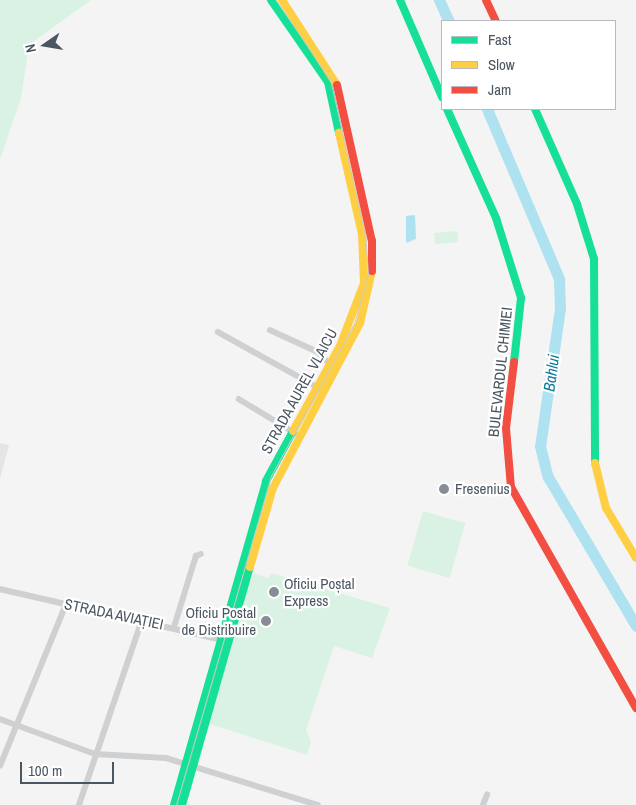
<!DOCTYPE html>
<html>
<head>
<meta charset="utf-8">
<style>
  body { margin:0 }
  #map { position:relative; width:636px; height:805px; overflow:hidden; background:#f4f4f4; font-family:"Archivo Narrow",sans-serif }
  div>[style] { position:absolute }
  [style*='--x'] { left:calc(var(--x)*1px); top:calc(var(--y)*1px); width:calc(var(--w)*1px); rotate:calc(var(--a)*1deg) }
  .airport>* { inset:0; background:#e4e5e7 }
  .green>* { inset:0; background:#d9f2e3; transform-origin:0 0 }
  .water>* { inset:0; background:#aee2f0 }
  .river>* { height:11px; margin:-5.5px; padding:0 5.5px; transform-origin:5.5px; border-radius:5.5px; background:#aee2f0 }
  .street>* { height:5.5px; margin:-2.75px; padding:0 2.75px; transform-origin:2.75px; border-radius:2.75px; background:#ced0d2 }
  .fast>* { height:8px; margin:-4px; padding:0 4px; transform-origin:4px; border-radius:4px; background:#16e098 }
  .slow>* { height:8px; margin:-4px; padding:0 4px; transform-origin:4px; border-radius:4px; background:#ffcf43 }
  .jam>* { height:8px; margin:-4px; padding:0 4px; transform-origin:4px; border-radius:4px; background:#f24e42 }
  .tram>* { height:1px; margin:-0.5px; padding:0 0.5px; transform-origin:0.5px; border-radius:0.5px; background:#c9cacc }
  .dots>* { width:14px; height:14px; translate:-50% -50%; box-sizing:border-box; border:2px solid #fff; border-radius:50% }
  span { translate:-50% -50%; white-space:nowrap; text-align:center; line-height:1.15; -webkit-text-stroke:4.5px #fff; paint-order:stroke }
  .street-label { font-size:15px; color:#4a5661 }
  .poi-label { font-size:15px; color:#4a5661 }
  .left { translate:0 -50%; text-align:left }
  .right { translate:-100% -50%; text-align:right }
  .water-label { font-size:16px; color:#0c7c9b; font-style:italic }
  .legend { position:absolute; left:441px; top:20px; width:175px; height:90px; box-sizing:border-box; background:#fff; border:1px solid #b7bbc0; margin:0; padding:6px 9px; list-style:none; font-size:15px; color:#4a5661 }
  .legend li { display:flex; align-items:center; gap:10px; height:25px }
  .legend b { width:25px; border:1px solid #b7bbc0 }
  .north { position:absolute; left:20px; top:20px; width:50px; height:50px; -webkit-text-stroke:4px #fff; paint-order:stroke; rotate:257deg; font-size:14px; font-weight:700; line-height:20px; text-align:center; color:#4a5661 }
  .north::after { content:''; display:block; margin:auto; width:18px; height:22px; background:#4a5661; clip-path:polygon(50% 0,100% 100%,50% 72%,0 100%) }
  .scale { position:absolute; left:20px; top:762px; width:94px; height:22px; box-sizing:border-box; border:2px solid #4a5661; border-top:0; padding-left:6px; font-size:15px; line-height:18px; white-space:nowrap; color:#4a5661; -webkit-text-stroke:4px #fff; paint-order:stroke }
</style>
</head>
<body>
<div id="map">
  <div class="airport">
    <div style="clip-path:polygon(0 443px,9px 445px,0 479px)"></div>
  </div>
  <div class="green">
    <div style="clip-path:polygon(0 0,91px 0,29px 45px,21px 98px,0 159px)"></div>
    <div style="left:457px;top:231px;width:11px;height:23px;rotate:85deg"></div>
    <div style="left:423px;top:511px;width:44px;height:57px;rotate:16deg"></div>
    <div style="clip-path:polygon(252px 573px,269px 578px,271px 573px,390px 608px,372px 658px,334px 646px,306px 730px,311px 742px,307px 755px,207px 723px)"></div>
  </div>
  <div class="water">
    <div style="clip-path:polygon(415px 215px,416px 239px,406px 243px,406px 216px)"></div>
  </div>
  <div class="river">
    <div style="--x:439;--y:0;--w:23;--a:65"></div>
    <div style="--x:487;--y:109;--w:185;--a:67"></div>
    <div style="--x:559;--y:279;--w:29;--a:88"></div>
    <div style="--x:560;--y:308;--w:139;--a:98.2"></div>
    <div style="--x:540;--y:446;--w:32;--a:76"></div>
    <div style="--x:548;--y:477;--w:173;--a:59.4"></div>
  </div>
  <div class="street">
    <div style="--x:270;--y:330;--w:53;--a:24.6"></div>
    <div style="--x:318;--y:352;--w:17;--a:45"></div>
    <div style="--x:218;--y:332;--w:118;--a:29"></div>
    <div style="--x:239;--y:399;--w:66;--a:31.3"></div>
    <div style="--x:0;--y:589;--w:229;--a:12.9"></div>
    <div style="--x:174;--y:627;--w:74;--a:-72.8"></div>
    <div style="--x:196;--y:556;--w:5;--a:-22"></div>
    <div style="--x:0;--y:719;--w:101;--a:20.2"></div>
    <div style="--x:95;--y:754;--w:71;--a:3.2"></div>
    <div style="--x:166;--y:758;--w:159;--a:17.2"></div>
    <div style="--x:0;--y:766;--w:175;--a:-67.8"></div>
    <div style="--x:79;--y:805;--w:195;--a:-71.2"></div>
    <div style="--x:483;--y:805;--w:11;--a:-68"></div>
  </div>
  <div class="fast">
    <div style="--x:271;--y:0;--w:100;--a:55.2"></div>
    <div style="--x:328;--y:82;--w:52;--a:77.8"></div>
    <div style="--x:400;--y:0;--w:106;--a:66.6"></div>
    <div style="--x:447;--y:109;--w:120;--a:65.8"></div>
    <div style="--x:496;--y:218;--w:84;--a:72.6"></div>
    <div style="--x:521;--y:298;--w:64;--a:96.2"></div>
    <div style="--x:535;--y:109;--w:104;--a:66.1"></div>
    <div style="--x:577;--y:204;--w:58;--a:72.8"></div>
    <div style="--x:594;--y:259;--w:204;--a:89.7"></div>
    <div style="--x:174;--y:805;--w:337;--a:-74.1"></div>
    <div style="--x:266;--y:481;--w:57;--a:-61.6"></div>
    <div style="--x:182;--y:805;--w:248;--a:-74.1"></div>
  </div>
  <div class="slow">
    <div style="--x:282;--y:0;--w:101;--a:57.1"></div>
    <div style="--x:293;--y:431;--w:97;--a:-61.1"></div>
    <div style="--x:340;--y:346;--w:67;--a:-69.1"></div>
    <div style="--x:364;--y:283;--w:49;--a:-92.3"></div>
    <div style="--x:362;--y:234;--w:104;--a:-102.8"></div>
    <div style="--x:595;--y:463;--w:46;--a:76.3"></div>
    <div style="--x:606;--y:508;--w:58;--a:59"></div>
    <div style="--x:250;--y:567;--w:82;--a:-73.8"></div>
    <div style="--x:273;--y:488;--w:187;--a:-62.2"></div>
    <div style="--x:360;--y:323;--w:53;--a:-77"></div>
  </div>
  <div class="jam">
    <div style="--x:486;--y:0;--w:23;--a:65"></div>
    <div style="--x:337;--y:85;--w:160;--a:77.4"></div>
    <div style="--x:372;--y:241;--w:30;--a:90"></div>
    <div style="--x:514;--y:362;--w:66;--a:96.9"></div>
    <div style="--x:506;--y:428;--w:59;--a:85.2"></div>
    <div style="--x:511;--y:487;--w:254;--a:60.5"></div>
  </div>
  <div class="tram">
    <div style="--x:176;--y:805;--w:342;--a:-73.9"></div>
    <div style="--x:271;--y:476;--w:173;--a:-61.4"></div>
    <div style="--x:354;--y:324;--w:52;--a:-74.4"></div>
    <div style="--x:368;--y:274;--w:39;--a:-94"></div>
    <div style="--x:365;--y:235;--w:160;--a:-102.6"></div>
    <div style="--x:330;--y:79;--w:96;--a:-124.4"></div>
  </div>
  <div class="dots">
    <div style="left:444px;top:489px;background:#868d94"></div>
    <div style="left:274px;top:592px;background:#868d94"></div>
    <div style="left:266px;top:621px;background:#868d94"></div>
  </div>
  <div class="street-label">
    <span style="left:500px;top:372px;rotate:-84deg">BULEVARDUL CHIMIEI</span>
    <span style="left:299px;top:391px;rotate:-61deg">STRADA AUREL VLAICU</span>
    <span style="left:114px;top:614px;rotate:12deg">STRADA AVIAȚIEI</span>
  </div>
  <div class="poi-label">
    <span class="left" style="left:455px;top:489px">Fresenius</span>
    <span class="left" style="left:284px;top:592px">Oficiu Poștal<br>Express</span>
    <span class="right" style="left:256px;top:621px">Oficiu Postal<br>de Distribuire</span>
  </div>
  <div class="water-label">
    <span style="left:551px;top:373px;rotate:-82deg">Bahlui</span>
  </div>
  <ul class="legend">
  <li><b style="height:6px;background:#16e098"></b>Fast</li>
  <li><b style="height:6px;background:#ffcf43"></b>Slow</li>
  <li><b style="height:6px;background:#f24e42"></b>Jam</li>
  </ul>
  <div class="north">N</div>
  <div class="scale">100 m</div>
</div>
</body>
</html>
